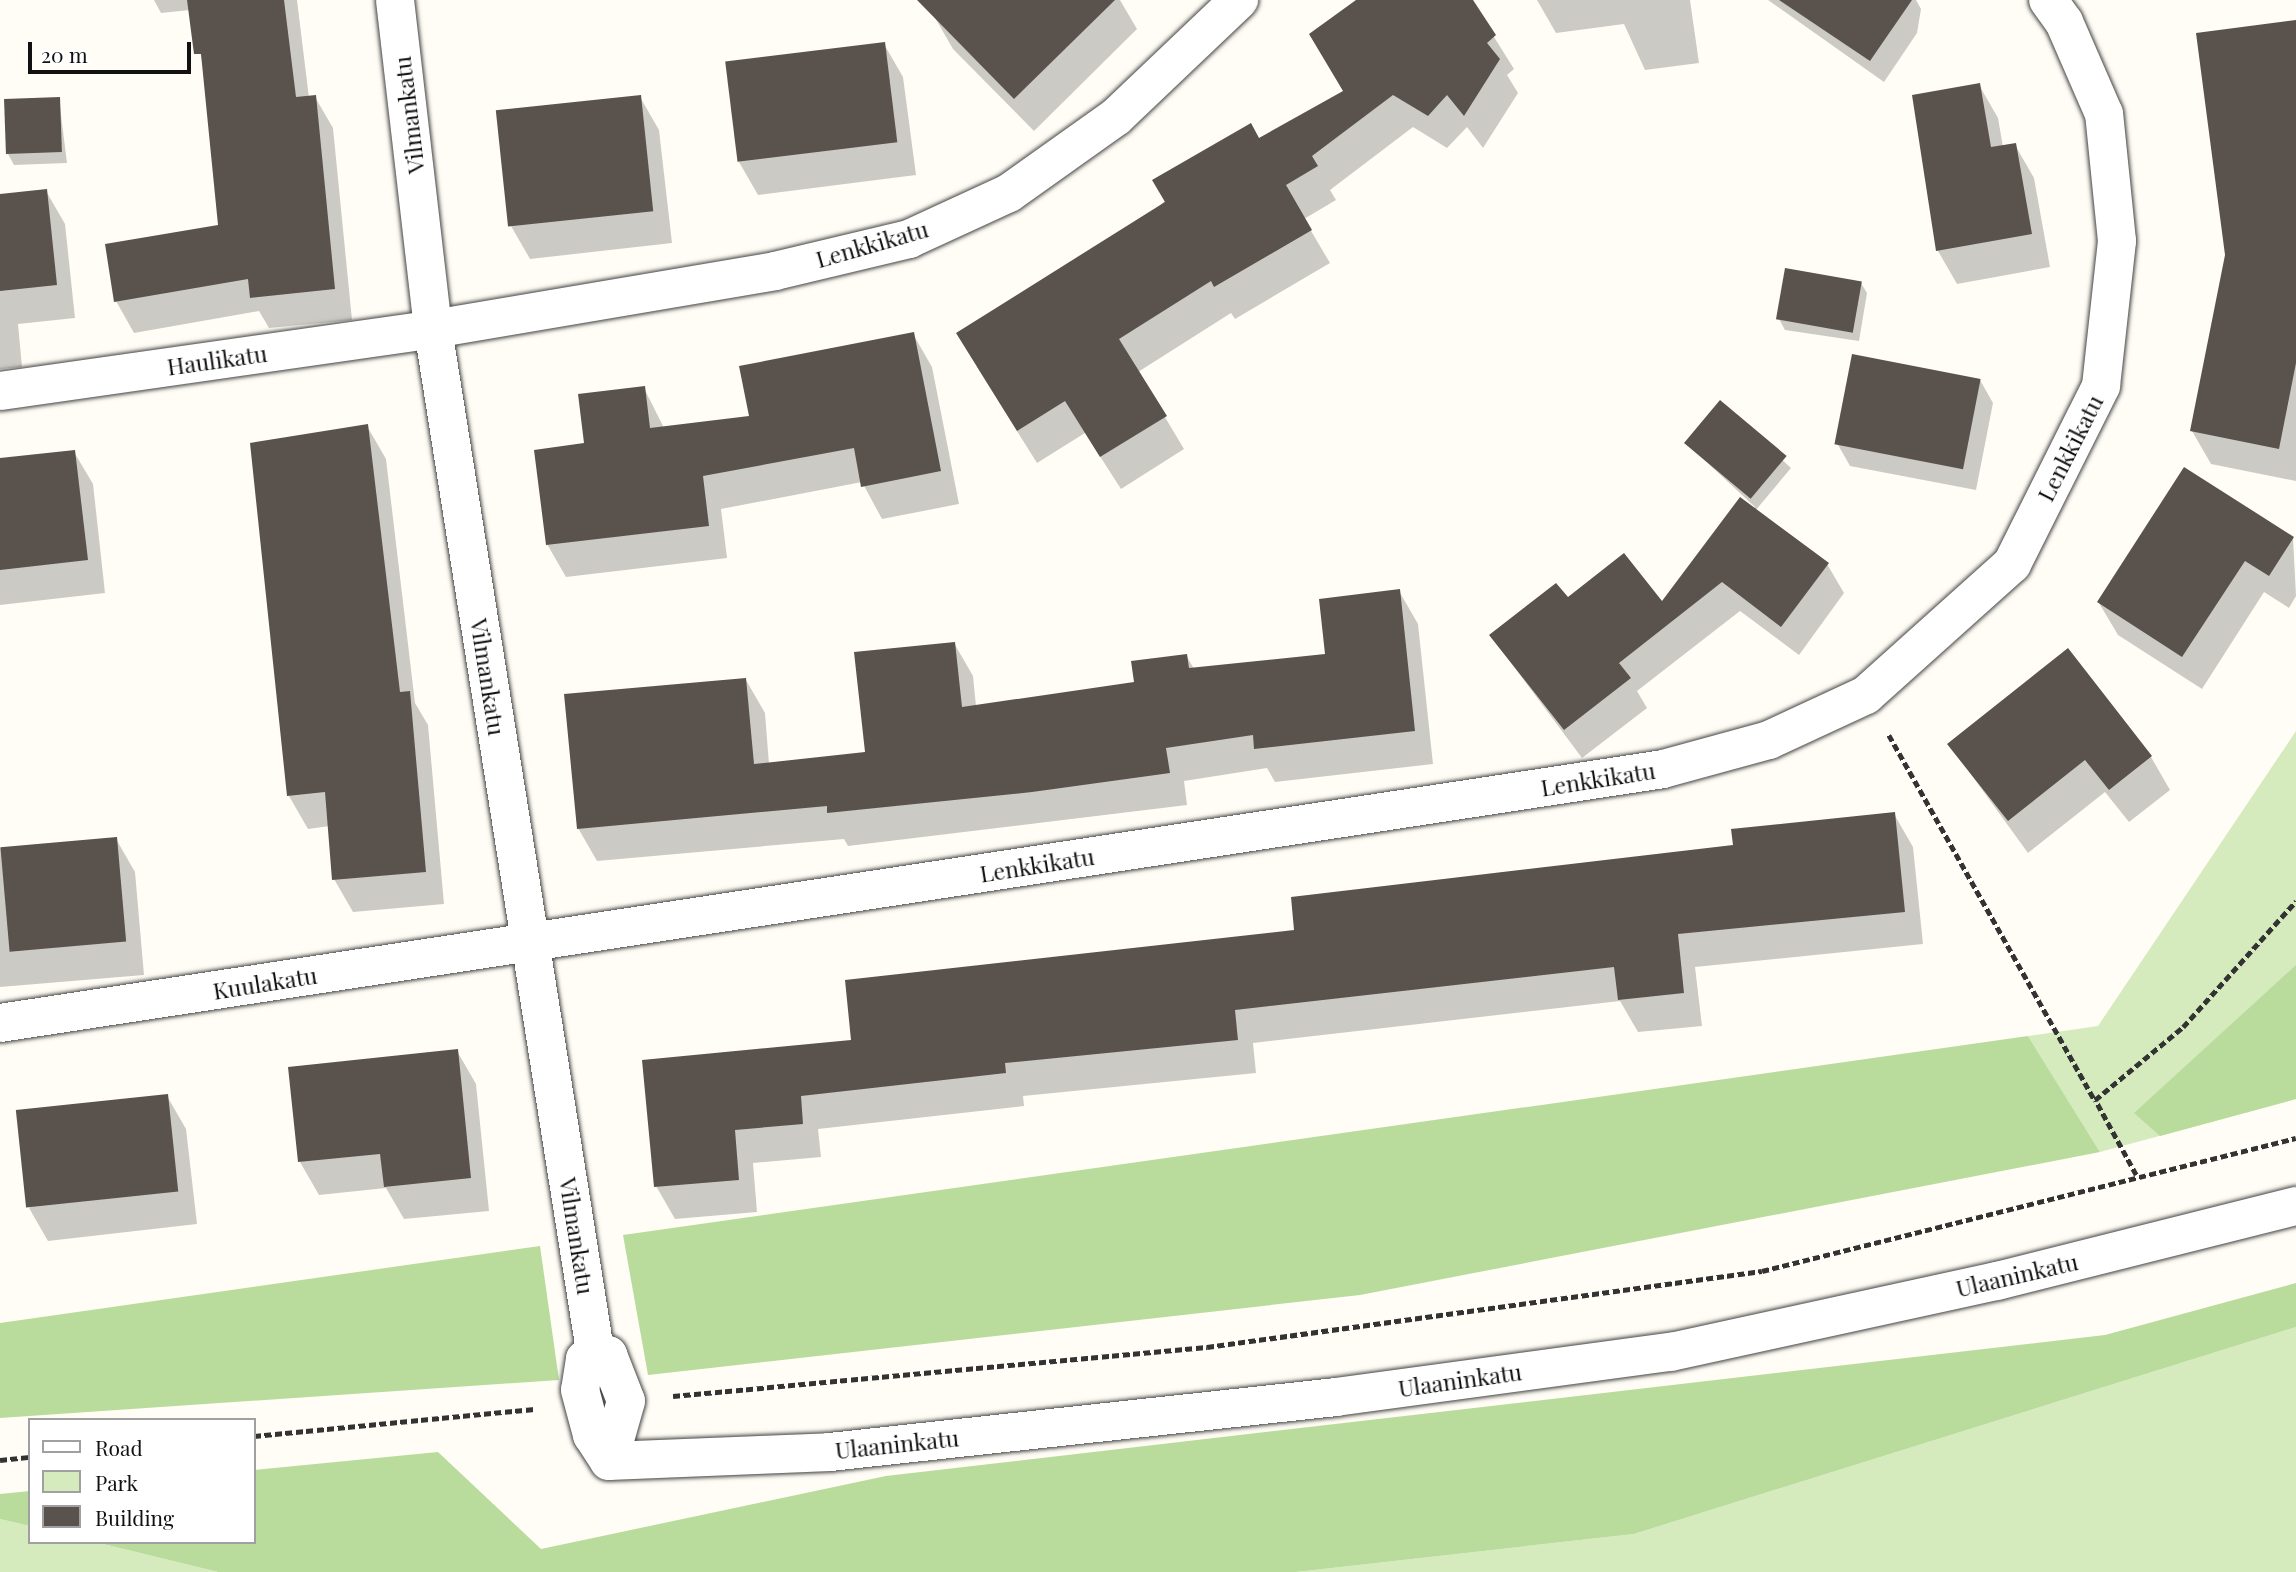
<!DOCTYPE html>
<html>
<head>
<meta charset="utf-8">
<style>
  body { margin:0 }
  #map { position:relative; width:2296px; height:1572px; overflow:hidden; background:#fffdf5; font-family:"Playfair Display",serif }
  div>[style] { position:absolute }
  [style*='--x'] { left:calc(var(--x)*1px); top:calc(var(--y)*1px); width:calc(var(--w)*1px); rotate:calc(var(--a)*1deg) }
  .green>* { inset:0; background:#d5ebbd }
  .forest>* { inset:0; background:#b9dc9c }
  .shadow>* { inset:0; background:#0003 }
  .building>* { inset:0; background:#5a524d; transform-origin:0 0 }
  .path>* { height:4.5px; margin-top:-2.25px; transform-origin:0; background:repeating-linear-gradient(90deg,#333 0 7px,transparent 0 10.5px) }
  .roads { filter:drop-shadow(0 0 2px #444) drop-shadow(0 0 2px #444) }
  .minor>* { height:38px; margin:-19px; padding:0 19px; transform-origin:19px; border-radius:19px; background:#fff }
  .tertiary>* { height:38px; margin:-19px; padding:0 19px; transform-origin:19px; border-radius:19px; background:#fff }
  span { translate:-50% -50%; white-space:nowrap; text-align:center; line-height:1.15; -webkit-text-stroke:7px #fff; paint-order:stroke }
  .street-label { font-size:23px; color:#111 }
  .legend { position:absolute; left:28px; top:1418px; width:228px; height:126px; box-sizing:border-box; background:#fff; border:2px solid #a0a0a0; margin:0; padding:9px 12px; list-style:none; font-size:21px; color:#111 }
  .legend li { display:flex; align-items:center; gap:14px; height:35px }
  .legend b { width:35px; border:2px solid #a0a0a0 }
  .scale { position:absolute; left:28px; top:42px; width:163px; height:32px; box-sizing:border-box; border:4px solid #111; border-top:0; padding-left:9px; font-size:21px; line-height:24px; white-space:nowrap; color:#111; -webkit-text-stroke:5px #fff; paint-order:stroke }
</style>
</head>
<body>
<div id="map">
  <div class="green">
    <div style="clip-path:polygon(2296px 731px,2296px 1099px,2100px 1152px,2028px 1036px,2098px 1026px)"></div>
    <div style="clip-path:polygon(2296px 1327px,2296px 1572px,1296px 1572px,1634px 1534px)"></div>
    <div style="clip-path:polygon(0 1519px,30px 1526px,30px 1542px,95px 1542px,218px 1572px,0 1572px)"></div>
  </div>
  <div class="forest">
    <div style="clip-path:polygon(2296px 965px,2296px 1099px,2160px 1136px,2134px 1113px)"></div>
    <div style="clip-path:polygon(2028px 1036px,2100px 1152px,1360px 1295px,648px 1375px,623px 1235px)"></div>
    <div style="clip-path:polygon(540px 1246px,559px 1380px,0 1418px,0 1323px)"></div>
    <div style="clip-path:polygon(2296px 1283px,2296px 1327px,1634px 1534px,1296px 1572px,218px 1572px,95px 1542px,254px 1542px,254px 1470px,438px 1452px,541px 1549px,886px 1476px,2105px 1335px)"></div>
    <div style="clip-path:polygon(30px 1491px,30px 1526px,0 1519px,0 1494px)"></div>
  </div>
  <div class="shadow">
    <div style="clip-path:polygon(154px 0,297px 0,309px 98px,315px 97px,333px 128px,352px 320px,269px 328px,259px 311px,134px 333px,116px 301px,220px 226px,204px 68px,190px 10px,161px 13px)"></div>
    <div style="clip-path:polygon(951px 0,1120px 0,1137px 29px,1034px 131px,953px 49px,934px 16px)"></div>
    <div style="clip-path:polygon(1359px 0,1471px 0,1514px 69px,1507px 75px,1518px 93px,1483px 148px,1467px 127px,1447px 148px,1413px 127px,1330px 190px,1336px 200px,1304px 219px,1330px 263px,1235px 319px,1231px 313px,1138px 372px,1184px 449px,1121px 489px,1085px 433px,1037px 463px,977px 367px,1250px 126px,1266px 147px,1345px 92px)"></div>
    <div style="clip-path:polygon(1537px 0,1690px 0,1699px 63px,1645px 70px,1624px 24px,1556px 33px)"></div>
    <div style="clip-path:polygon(1768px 0,1916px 0,1921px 9px,1917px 33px,1884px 82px)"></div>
    <div style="clip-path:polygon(884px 44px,903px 77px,916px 175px,758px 195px,739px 162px)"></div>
    <div style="clip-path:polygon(1979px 85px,1998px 118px,2003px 147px,2015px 145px,2034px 178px,2050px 267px,1957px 284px,1938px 251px,1914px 96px)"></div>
    <div style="clip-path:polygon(640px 97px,659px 130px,672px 243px,530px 259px,511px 226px)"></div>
    <div style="clip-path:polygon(59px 99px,67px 163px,14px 165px,8px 154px)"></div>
    <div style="clip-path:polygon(46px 191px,65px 224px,75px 318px,18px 324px,22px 367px,0 369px,0 196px)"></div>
    <div style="clip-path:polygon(2296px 281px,2296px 481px,2211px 464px,2192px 431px)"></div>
    <div style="clip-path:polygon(1861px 283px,1867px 293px,1859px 341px,1785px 330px,1779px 319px)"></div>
    <div style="clip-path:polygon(913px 334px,932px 367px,959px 504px,882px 519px,862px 482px,721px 509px,727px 558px,566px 577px,547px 544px,586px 445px,644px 388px,664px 428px,751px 417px)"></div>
    <div style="clip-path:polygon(1980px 380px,1993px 403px,1976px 490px,1850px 466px,1837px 443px)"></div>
    <div style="clip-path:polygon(1720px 403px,1791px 468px,1755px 511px,1827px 564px,1844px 593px,1799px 655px,1740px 611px,1637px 691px,1647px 708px,1582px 758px,1491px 636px,1568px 600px,1662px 604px,1755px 507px,1686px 443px)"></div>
    <div style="clip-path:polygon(367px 426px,386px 459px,415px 703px,428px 725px,444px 904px,353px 912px,334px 879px,330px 826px,308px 829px,289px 796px)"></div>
    <div style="clip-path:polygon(74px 452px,93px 484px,105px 593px,0 605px,0 460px)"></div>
    <div style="clip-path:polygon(2293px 538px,2296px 596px,2289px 608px,2264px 592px,2202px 689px,2118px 635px,2099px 603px)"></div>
    <div style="clip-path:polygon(1399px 591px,1418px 624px,1433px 764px,1275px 782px,1267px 768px,1184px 781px,1187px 805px,848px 846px,844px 839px,597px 861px,578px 828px,746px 680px,765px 713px,769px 764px,867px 754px,954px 643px,973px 676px,976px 706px,1136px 683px,1186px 655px,1194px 669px,1327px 655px)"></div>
    <div style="clip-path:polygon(1949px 744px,2151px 757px,2170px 790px,2129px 822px,2105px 792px,2028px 853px)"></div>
    <div style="clip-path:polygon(1894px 814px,1913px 847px,1923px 944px,1695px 967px,1702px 1026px,1638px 1032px,1620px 1001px,1253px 1043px,1256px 1073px,1023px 1096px,1024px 1106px,818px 1129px,821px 1157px,753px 1163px,757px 1212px,675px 1219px,656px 1186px,853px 1041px,1296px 931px)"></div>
    <div style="clip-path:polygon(116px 839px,135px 872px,144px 975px,0 987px,0 848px)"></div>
    <div style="clip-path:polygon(457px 1051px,476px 1084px,489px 1211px,404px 1219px,386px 1188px,319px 1195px,300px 1162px)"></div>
    <div style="clip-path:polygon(167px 1096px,186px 1129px,197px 1224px,48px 1241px,29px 1208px)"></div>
  </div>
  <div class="building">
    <div style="clip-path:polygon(187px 0,284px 0,296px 97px,316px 95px,335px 289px,250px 298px,248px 279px,114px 302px,105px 244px,218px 225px,201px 54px,194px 54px)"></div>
    <div style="clip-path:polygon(917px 0,1115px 0,1014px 99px)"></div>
    <div style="clip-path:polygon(1356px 0,1473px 0,1496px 35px,1487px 43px,1500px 59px,1464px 116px,1447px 95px,1428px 116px,1393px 95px,1312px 156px,1318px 166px,1286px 185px,1312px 230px,1214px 287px,1211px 281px,1119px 339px,1167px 416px,1100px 457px,1065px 401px,1017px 431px,956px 333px,1165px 202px,1152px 180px,1251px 123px,1259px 138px,1343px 91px,1309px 34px)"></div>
    <div style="clip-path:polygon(1779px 0,1912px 0,1870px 61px)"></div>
    <div style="clip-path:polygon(2296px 20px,2296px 363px,2279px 449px,2190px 431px,2225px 255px,2196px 33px)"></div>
    <div style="left:885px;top:42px;width:101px;height:161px;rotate:83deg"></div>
    <div style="clip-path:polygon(1980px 83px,1991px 147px,2016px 143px,2032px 234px,1936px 251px,1912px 95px)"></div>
    <div style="left:641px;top:95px;width:117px;height:146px;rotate:84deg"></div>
    <div style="left:60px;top:97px;width:55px;height:56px;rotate:88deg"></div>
    <div style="clip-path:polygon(47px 189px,57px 285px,0 291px,0 194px)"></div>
    <div style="left:1785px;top:268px;width:78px;height:52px;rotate:10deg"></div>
    <div style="clip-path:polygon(914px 332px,941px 471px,861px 487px,854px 448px,703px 476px,709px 526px,546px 545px,534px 450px,584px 443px,578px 394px,645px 386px,650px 428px,749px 416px,739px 366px)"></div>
    <div style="left:1852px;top:354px;width:131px;height:92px;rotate:11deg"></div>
    <div style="left:1720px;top:400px;width:87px;height:56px;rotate:40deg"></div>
    <div style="clip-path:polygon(368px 424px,400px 692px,410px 691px,426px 872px,332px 880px,325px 792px,287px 796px,250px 443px)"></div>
    <div style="clip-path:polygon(75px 450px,88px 560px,0 570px,0 458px)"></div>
    <div style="clip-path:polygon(2184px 467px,2294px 537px,2269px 576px,2245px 561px,2182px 657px,2097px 602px)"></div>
    <div style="clip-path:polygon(1740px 497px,1829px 563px,1781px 627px,1722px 582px,1619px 663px,1631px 678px,1564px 730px,1489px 635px,1556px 583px,1568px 597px,1624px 553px,1662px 601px)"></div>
    <div style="clip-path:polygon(1400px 589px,1415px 731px,1254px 749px,1253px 735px,1166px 748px,1170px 773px,1032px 792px,827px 813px,827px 806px,577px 829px,564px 694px,746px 678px,754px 764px,865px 752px,854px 652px,955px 642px,962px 707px,1134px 682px,1131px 661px,1187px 654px,1189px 668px,1325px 654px,1319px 599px)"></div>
    <div style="clip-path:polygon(2068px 648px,2152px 756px,2109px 790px,2085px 760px,2008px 821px,1947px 744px)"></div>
    <div style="clip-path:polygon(1895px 812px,1905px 912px,1678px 934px,1684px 993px,1618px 1000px,1614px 967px,1235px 1010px,1238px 1040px,1005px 1063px,1006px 1073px,801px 1096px,803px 1124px,735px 1130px,739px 1180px,654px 1187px,642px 1060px,851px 1040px,845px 980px,1294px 930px,1291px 897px,1733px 845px,1731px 829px)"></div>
    <div style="left:117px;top:837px;width:105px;height:117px;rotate:85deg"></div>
    <div style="clip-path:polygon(458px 1049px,471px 1178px,384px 1187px,380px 1154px,298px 1162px,288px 1067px)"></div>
    <div style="left:168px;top:1094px;width:98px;height:153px;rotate:84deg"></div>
  </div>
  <div class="path">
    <div style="--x:1889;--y:735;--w:419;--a:60.6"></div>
    <div style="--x:2136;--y:1175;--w:85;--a:-118.7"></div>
    <div style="--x:2095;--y:1100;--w:114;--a:-39.7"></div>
    <div style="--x:2183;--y:1027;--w:169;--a:-48.1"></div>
    <div style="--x:673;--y:1396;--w:536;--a:-5.24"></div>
    <div style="--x:1207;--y:1347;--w:560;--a:-7.8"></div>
    <div style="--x:1762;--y:1271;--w:550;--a:-13.99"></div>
    <div style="--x:254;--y:1436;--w:282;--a:-5.5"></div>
    <div style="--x:0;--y:1460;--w:30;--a:-6"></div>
  </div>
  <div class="roads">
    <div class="minor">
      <div style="--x:395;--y:0;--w:331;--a:83.4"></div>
      <div style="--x:433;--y:329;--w:1035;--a:80.99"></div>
      <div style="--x:0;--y:391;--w:437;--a:-8.1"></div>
      <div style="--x:433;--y:329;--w:347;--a:-9.6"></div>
      <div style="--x:775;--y:271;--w:138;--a:-13.4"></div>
      <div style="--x:909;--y:239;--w:110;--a:-24.7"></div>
      <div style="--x:1009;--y:193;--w:131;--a:-35.4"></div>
      <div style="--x:1116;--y:117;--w:170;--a:-43.6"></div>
      <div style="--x:0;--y:1023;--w:1682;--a:-8.68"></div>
      <div style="--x:1663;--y:769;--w:110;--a:-15.3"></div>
      <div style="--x:1769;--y:740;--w:107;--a:-24.9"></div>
      <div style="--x:1866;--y:695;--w:196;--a:-41.9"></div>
      <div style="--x:2012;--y:564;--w:199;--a:-63.4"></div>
      <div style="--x:2101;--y:386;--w:146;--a:-83.7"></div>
      <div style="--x:2117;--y:241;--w:128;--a:-95.8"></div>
      <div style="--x:2104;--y:114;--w:100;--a:-113.5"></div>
      <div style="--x:2064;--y:22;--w:27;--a:-126"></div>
      <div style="--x:595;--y:1351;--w:14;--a:17"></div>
      <div style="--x:608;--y:1355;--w:49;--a:68.6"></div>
      <div style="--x:626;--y:1401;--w:62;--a:105.8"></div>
      <div style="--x:595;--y:1351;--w:13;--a:141"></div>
      <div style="--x:585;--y:1359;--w:31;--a:99"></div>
      <div style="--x:580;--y:1390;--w:47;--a:75.1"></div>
      <div style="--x:592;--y:1435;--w:31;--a:57"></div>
    </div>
    <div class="tertiary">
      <div style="--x:609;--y:1461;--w:221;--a:-2.3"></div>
      <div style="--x:830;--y:1452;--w:509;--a:-6.2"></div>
      <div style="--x:1336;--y:1397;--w:338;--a:-7.7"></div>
      <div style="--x:1671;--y:1352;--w:334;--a:-12.3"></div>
      <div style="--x:1997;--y:1281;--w:308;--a:-14.1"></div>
    </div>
  </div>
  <div class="street-label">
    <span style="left:409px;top:115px;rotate:-97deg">Vilmankatu</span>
    <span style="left:872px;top:244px;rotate:-16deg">Lenkkikatu</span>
    <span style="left:217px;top:360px;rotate:-8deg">Haulikatu</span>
    <span style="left:2070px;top:448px;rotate:-63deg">Lenkkikatu</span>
    <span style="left:488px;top:677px;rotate:81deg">Vilmankatu</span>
    <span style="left:1598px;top:779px;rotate:-9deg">Lenkkikatu</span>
    <span style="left:1037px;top:865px;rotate:-9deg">Lenkkikatu</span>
    <span style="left:265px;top:983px;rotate:-9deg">Kuulakatu</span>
    <span style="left:577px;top:1236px;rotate:81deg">Vilmankatu</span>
    <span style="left:2017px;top:1275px;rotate:-13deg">Ulaaninkatu</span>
    <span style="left:1460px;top:1380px;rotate:-8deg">Ulaaninkatu</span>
    <span style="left:897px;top:1444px;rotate:-6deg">Ulaaninkatu</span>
  </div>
  <ul class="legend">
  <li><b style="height:9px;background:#fff"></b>Road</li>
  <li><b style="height:19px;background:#d5ebbd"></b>Park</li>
  <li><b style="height:19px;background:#5a524d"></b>Building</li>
  </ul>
  <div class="scale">20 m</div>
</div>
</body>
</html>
